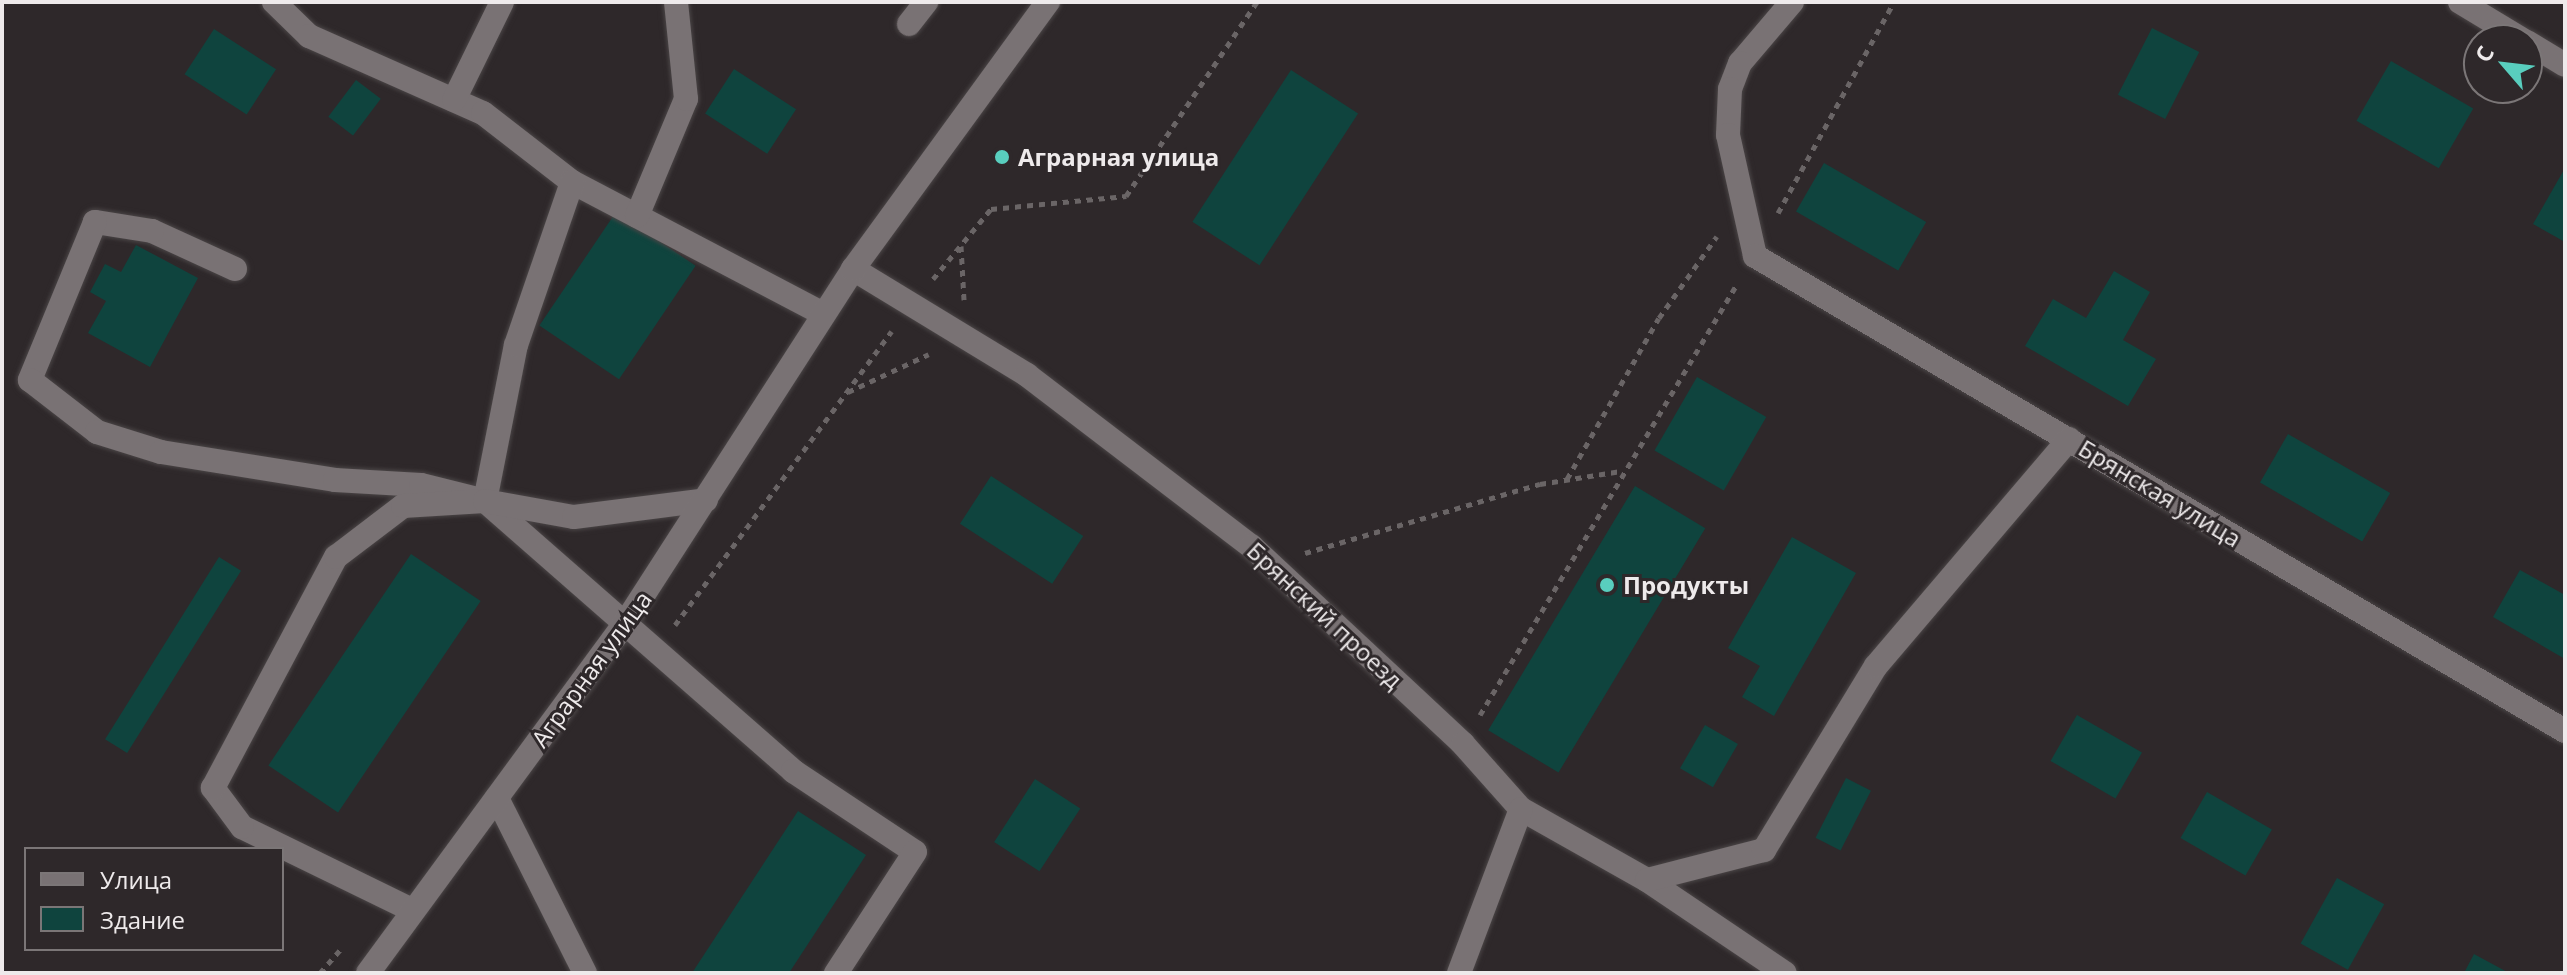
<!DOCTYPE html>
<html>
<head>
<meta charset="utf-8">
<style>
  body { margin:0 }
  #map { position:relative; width:2567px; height:975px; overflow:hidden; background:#2e282a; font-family:"Open Sans",sans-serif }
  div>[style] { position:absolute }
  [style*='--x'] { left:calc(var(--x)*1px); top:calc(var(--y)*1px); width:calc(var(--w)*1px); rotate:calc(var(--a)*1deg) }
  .building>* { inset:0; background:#0f443e; transform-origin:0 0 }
  .path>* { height:5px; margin-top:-2.5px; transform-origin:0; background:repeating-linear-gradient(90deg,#6a6566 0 6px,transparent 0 12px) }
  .roads { filter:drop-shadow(0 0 2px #4a4546) drop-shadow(0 0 2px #4a4546) }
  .lane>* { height:24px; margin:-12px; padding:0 12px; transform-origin:12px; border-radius:12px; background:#797274 }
  .street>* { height:24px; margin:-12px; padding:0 12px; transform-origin:12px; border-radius:12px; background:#797274 }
  .secondary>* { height:24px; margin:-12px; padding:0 12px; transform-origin:12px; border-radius:12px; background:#797274 }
  .dots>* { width:22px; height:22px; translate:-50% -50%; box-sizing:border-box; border:4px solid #2e282a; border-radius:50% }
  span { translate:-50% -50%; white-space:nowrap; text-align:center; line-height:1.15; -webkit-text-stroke:6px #2e282a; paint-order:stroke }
  .poi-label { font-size:24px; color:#eeeaeb; font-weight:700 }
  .left { translate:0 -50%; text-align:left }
  .street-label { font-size:24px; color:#eeeaeb }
  .frame { position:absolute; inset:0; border:4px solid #eeeaeb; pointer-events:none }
  .legend { position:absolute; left:24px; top:847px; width:260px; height:104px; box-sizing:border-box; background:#2e282a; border:2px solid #7b7677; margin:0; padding:10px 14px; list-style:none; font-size:24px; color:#eeeaeb }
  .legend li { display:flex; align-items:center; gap:16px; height:40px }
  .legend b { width:40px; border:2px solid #7b7677 }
  .north { position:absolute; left:2463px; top:24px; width:80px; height:80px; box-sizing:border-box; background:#2e282a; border:2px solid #7b7677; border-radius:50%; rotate:298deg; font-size:22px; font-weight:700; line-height:32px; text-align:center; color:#eeeaeb }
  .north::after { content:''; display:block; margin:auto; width:28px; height:36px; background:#59cebe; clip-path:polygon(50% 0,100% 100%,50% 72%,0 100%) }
</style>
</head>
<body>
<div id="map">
  <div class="building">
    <div style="left:2152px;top:28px;width:53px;height:75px;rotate:27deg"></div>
    <div style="left:214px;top:29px;width:74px;height:54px;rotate:33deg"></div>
    <div style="left:2391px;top:61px;width:95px;height:69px;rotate:30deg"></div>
    <div style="left:734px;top:69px;width:74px;height:53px;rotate:33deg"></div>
    <div style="left:1291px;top:70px;width:80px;height:181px;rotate:33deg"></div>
    <div style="left:356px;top:80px;width:31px;height:46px;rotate:37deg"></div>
    <div style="left:1824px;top:163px;width:118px;height:56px;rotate:30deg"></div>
    <div style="clip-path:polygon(2565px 168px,2565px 242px,2533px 224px)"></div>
    <div style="left:616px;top:212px;width:96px;height:137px;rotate:34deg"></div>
    <div style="clip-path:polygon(136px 245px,198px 278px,150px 367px,88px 333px,106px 301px,90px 292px,105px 264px,121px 272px)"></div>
    <div style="clip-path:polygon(2114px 271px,2150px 292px,2123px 340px,2156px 359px,2128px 406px,2025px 346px,2053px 299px,2086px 318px)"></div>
    <div style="left:1697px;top:377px;width:80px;height:85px;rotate:30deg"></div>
    <div style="left:2288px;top:434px;width:118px;height:56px;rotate:30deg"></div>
    <div style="left:991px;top:476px;width:110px;height:57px;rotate:33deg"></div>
    <div style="left:1635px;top:486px;width:82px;height:285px;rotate:31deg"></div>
    <div style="clip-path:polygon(1792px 537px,1856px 573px,1774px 716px,1742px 697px,1760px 666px,1728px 648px)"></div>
    <div style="left:411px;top:554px;width:84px;height:255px;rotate:34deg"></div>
    <div style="left:219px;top:557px;width:26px;height:215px;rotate:32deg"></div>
    <div style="clip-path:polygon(2520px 570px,2565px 595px,2565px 659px,2493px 617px)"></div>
    <div style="left:2077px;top:715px;width:75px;height:53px;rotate:30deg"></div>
    <div style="left:1705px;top:725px;width:38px;height:50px;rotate:30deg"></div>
    <div style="left:1846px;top:778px;width:28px;height:67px;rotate:27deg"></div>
    <div style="left:1035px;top:779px;width:54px;height:75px;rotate:33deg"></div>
    <div style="left:2207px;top:792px;width:75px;height:53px;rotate:30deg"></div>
    <div style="clip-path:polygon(798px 811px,866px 855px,789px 973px,692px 973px)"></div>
    <div style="left:2337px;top:878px;width:54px;height:75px;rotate:29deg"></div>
    <div style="clip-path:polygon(2474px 954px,2509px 973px,2464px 973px)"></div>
  </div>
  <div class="path">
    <div style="--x:1778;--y:213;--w:241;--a:-61.2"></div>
    <div style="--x:961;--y:246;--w:54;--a:86.8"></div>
    <div style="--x:933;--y:279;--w:91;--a:-50.4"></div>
    <div style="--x:991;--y:209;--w:136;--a:-5.5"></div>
    <div style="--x:1126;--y:196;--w:234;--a:-56"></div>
    <div style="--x:848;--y:392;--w:89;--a:-25.1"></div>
    <div style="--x:1567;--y:479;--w:185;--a:-60.3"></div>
    <div style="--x:1659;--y:318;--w:100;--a:-54.7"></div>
    <div style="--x:1305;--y:553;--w:245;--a:-16.4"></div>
    <div style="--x:1540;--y:484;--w:82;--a:-9.1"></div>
    <div style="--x:675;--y:625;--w:365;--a:-53.6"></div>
    <div style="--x:1480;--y:715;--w:502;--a:-59.19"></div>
    <div style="--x:320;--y:973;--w:32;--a:-49"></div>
  </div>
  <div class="roads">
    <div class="lane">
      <div style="--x:274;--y:2;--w:49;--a:44.2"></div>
      <div style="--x:309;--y:36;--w:190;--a:23.9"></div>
      <div style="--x:483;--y:113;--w:113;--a:37.8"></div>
      <div style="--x:572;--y:182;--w:284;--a:27.7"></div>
      <div style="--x:909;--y:24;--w:28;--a:-52"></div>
      <div style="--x:454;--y:100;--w:109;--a:-63.9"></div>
      <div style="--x:637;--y:216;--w:127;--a:-67.3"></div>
      <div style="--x:686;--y:99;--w:98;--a:-95.9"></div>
      <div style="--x:235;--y:269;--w:91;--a:-155.4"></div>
      <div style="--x:152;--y:231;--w:58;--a:-171"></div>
      <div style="--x:95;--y:222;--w:171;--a:112.4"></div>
      <div style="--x:30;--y:380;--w:85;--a:37.8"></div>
      <div style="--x:97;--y:432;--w:67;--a:17.4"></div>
      <div style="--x:161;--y:452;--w:176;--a:9.1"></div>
      <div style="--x:335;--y:480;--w:86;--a:3.3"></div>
      <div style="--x:421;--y:485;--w:66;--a:14"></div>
      <div style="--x:485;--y:501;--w:410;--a:41.2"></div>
      <div style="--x:793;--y:771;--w:146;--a:33.6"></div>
      <div style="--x:915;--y:852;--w:145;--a:123.1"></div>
      <div style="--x:485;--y:501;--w:159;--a:-78.8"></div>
      <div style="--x:516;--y:345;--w:172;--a:-71"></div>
      <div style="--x:497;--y:798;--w:196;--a:63.3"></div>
      <div style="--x:412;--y:910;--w:189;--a:-154"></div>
      <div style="--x:242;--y:827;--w:49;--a:-126.6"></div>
      <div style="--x:213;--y:788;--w:262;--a:-62"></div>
      <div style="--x:336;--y:557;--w:84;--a:-37.3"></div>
      <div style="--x:403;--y:506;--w:82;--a:-3.5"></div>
      <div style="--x:485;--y:501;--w:90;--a:10.2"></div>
      <div style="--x:574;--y:517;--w:133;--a:-7.3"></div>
    </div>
    <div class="street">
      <div style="--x:1792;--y:2;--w:80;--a:130.4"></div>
      <div style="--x:1740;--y:63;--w:28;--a:111"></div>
      <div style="--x:1730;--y:89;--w:46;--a:92.5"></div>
      <div style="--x:1728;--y:135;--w:124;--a:77.4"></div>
      <div style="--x:1755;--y:256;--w:939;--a:30.39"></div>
      <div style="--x:2460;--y:2;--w:74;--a:31.1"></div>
      <div style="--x:2527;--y:42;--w:44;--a:31.2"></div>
      <div style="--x:853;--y:269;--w:204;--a:31.3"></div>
      <div style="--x:1027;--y:375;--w:282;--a:37.4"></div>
      <div style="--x:1251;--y:546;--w:290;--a:43"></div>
      <div style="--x:1463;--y:744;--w:87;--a:48.3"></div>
      <div style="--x:1521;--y:809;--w:145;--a:29.4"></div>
      <div style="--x:1647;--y:880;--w:166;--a:34"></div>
      <div style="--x:1647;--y:880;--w:121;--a:-14.4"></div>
      <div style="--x:1764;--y:850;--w:215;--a:-58.7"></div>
      <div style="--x:1876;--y:666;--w:298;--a:-49.6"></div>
      <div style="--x:1459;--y:973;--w:175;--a:-69.3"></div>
    </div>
    <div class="secondary">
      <div style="--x:368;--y:973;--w:432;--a:-53.7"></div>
      <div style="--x:624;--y:625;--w:423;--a:-57.2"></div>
      <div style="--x:853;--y:269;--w:331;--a:-53.9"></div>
    </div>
  </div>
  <div class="dots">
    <div style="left:1002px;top:157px;background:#59cebe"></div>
    <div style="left:1607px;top:585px;background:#59cebe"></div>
  </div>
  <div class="poi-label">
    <span class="left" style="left:1018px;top:157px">Аграрная улица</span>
    <span class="left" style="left:1623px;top:585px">Продукты</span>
  </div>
  <div class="street-label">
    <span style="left:2160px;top:493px;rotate:31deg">Брянская улица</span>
    <span style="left:1325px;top:615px;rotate:43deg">Брянский проезд</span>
    <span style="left:591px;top:669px;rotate:-54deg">Аграрная улица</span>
  </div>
  <div class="frame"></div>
  <ul class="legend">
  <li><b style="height:10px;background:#797274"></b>Улица</li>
  <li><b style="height:22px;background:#0f443e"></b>Здание</li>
  </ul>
  <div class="north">С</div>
</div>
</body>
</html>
